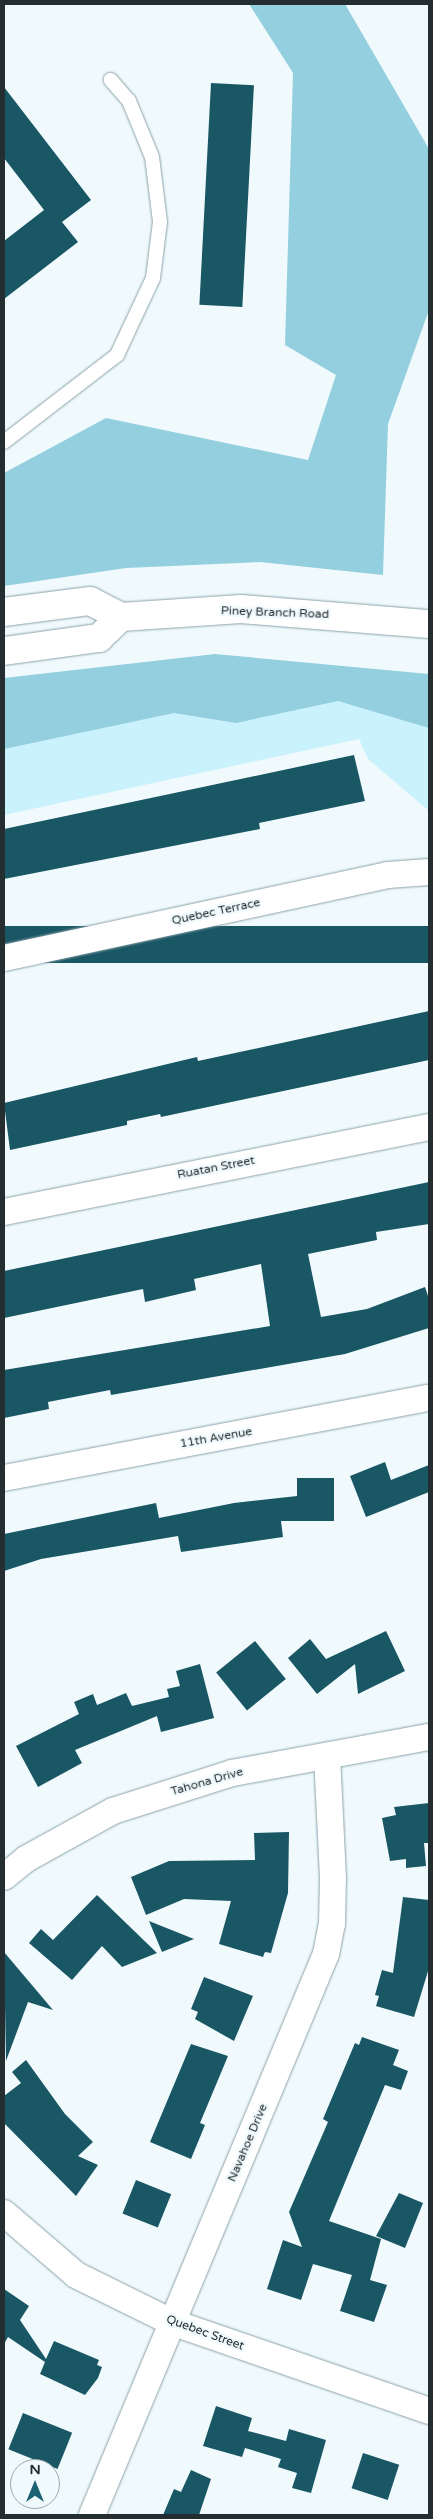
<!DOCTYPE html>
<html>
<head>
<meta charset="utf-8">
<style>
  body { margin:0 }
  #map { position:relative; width:433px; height:2519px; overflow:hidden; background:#f0fafd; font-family:"Varela Round",sans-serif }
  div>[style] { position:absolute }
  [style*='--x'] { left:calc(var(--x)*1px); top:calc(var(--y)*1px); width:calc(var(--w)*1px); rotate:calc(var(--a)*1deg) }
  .green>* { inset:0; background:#caf2fd }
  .forest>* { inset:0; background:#94cfdf }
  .building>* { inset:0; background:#1a5765; transform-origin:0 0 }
  .roads { filter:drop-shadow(0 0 1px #8aa2a9) drop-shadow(0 0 1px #8aa2a9) }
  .lane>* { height:14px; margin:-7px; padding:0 7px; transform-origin:7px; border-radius:7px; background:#fff }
  .street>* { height:26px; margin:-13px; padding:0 13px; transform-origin:13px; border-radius:13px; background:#fff }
  .secondary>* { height:28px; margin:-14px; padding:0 14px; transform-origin:14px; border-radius:14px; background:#fff }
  span { translate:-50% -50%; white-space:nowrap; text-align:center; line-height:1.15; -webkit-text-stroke:5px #f0fafd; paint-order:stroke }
  .street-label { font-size:12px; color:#242d30 }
  .frame { position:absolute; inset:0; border:5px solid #242d30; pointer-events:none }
  .north { position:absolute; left:10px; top:2459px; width:50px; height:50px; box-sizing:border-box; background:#f0fafd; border:1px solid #9ea8ab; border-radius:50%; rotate:0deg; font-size:14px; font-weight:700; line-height:20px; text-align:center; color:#242d30 }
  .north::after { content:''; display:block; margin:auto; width:18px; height:22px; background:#1b6372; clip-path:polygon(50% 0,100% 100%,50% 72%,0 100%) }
</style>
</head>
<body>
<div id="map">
  <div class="green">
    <div style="clip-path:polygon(429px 696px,429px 811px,368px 759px,359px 739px,4px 815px,4px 697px)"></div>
  </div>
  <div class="forest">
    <div style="clip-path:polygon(249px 4px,345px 4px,429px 149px,429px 310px,388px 424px,383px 575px,260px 562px,126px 568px,4px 586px,4px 473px,106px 418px,308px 460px,336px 375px,285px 345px,293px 73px)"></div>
    <div style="clip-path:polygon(215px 654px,429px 674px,429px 728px,338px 701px,236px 723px,174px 713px,4px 749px,4px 678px)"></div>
  </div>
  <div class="building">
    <div style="left:211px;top:83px;width:43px;height:222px;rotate:3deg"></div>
    <div style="clip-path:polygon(4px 87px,91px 200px,62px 222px,78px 242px,4px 299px,4px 241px,44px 210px,4px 158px)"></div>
    <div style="clip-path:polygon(354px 755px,365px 801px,259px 823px,260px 829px,4px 879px,4px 829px)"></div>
    <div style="left:429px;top:926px;width:37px;height:434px;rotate:90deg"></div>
    <div style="clip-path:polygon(429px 1011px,429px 1060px,161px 1117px,160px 1114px,127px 1121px,127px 1125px,10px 1150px,4px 1103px,197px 1057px,198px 1061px)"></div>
    <div style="clip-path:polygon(429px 1182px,429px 1224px,376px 1232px,377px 1240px,308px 1254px,321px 1317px,367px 1309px,425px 1287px,429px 1299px,429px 1328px,345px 1354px,111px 1395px,110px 1390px,48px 1402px,49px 1409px,4px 1418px,4px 1370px,270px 1326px,261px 1264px,194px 1279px,196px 1290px,145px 1302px,143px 1289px,4px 1318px,4px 1271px)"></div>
    <div style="clip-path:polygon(385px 1462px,391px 1480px,429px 1465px,429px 1492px,366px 1517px,350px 1476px)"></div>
    <div style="clip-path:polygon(297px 1478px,334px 1478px,334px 1521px,281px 1521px,283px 1537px,181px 1552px,178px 1536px,41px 1559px,4px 1571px,4px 1534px,156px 1503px,159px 1518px,234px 1503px,297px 1496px)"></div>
    <div style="clip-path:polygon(386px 1631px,405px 1671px,358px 1694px,355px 1664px,317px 1694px,288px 1658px,310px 1639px,326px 1659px)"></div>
    <div style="left:255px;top:1641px;width:49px;height:50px;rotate:51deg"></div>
    <div style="clip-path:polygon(200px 1664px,214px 1718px,161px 1732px,157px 1716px,75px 1750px,82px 1763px,38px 1787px,16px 1746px,79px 1714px,74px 1702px,93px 1694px,97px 1705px,126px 1693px,132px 1706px,169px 1697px,167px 1689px,180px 1686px,176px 1671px)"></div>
    <div style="clip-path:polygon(429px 1803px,429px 1843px,424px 1843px,426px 1866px,406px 1868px,406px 1859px,390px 1861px,382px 1818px,396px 1815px,394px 1807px)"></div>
    <div style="clip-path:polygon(289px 1832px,288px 1893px,271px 1953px,265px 1952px,263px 1957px,219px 1944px,231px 1901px,184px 1899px,146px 1915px,131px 1877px,169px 1861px,255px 1860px,254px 1833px)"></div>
    <div style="clip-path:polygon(97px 1895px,157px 1953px,122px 1967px,102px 1946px,72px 1980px,29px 1943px,41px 1929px,53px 1940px)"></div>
    <div style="clip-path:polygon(403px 1897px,429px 1900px,429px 1968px,414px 2017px,376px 2006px,379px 1996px,375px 1995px,382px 1970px,393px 1973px)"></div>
    <div style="clip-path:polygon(149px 1921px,194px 1939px,162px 1952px)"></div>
    <div style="clip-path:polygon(4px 1952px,53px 2010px,28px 2002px,6px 2061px)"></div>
    <div style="clip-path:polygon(204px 1977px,253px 1996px,234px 2041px,195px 2019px,198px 2012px,191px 2009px)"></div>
    <div style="clip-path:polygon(362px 2037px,399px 2050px,393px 2065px,408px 2071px,401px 2090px,385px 2085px,329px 2221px,381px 2239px,370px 2280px,387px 2285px,374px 2322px,340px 2311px,352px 2275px,313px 2264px,301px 2300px,267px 2289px,283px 2240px,302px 2247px,289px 2212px,328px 2122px,323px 2119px,355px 2043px,359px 2045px)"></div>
    <div style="clip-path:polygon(191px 2044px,228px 2056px,200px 2123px,205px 2125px,191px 2159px,150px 2142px)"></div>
    <div style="clip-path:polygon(26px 2060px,65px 2114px,93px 2142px,78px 2156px,98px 2165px,76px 2196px,4px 2123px,4px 2096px,21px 2083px,12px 2072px)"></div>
    <div style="left:136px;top:2180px;width:38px;height:36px;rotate:22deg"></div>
    <div style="clip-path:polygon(399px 2193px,423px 2203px,405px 2248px,376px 2236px)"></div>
    <div style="clip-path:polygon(4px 2289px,29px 2306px,20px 2320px,46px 2359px,54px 2341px,99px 2360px,97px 2365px,102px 2367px,98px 2378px,85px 2395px,40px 2374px,45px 2362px,8px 2337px,4px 2344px)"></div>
    <div style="clip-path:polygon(216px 2406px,252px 2418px,248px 2431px,286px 2441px,289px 2429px,326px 2440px,311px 2493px,292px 2488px,297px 2473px,278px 2467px,281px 2459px,245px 2448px,242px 2457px,203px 2446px)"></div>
    <div style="left:23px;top:2413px;width:53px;height:39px;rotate:22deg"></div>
    <div style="left:363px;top:2453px;width:38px;height:37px;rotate:18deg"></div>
    <div style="clip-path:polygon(191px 2470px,211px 2479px,199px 2515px,163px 2515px,174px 2489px,181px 2492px)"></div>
  </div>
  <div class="roads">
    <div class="lane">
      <div style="--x:4;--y:442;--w:143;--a:-37.6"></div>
      <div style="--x:117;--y:355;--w:85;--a:-64.9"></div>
      <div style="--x:153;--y:278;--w:56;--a:-82.9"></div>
      <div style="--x:160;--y:222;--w:65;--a:-97"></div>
      <div style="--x:152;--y:157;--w:61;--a:-112.3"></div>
      <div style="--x:129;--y:101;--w:28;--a:-131"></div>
    </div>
    <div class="street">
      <div style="--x:4;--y:958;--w:393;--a:-12.2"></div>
      <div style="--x:388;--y:875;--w:41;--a:-4.2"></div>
      <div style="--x:4;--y:1212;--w:433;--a:-11.3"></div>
      <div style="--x:4;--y:1478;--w:432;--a:-10.7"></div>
      <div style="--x:4;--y:1877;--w:28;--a:-39"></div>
      <div style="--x:26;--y:1859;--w:99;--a:-28.9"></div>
      <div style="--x:113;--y:1811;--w:125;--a:-17.7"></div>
      <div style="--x:232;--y:1773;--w:200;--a:-10.4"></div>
      <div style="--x:4;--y:2213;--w:95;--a:40.7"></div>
      <div style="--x:76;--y:2275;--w:106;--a:26.3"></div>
      <div style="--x:171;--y:2322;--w:273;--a:19"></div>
      <div style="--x:92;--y:2515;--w:608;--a:-67.36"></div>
      <div style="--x:326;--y:1954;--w:31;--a:-79"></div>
      <div style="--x:332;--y:1924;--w:46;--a:-88.8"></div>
      <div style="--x:333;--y:1878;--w:122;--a:-92.8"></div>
    </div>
    <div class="secondary">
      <div style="--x:4;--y:612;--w:87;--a:-7.3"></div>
      <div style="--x:90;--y:601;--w:35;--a:27"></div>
      <div style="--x:121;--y:617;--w:120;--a:-3.8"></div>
      <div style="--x:241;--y:609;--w:189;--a:4.6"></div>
      <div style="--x:4;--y:651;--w:96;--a:-7.8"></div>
      <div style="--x:99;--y:638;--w:30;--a:-44"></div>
    </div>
  </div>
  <div class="street-label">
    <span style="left:275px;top:613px;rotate:2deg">Piney Branch Road</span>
    <span style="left:216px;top:912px;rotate:-12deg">Quebec Terrace</span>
    <span style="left:216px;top:1168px;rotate:-11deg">Ruatan Street</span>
    <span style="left:216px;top:1438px;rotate:-10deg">11th Avenue</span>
    <span style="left:207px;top:1782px;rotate:-16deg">Tahona Drive</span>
    <span style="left:248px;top:2143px;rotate:-67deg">Navahoe Drive</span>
    <span style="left:205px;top:2333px;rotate:20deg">Quebec Street</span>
  </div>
  <div class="frame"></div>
  <div class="north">N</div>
</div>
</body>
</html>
